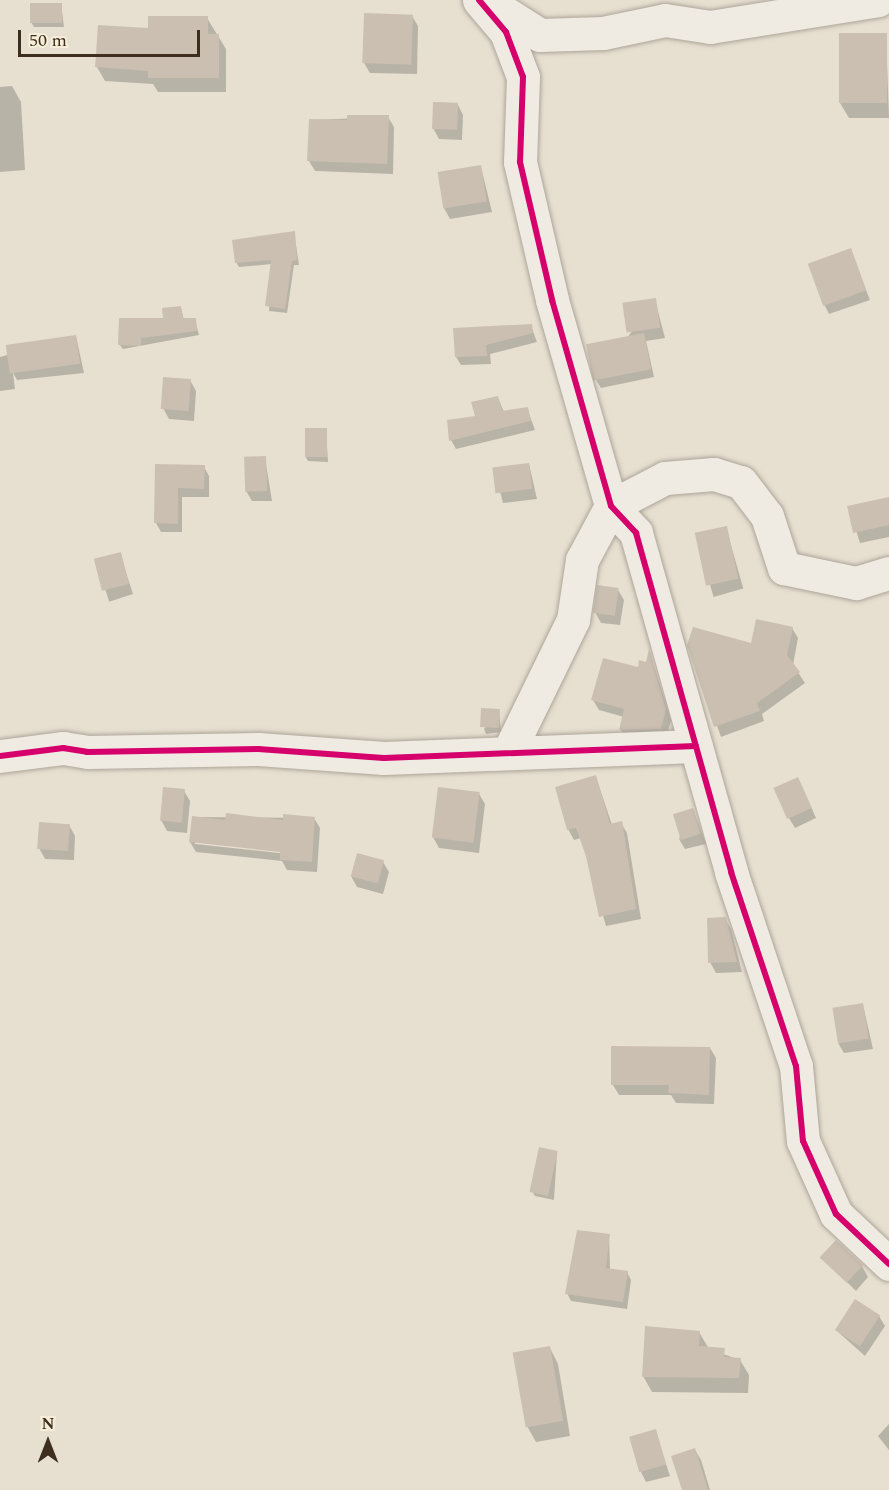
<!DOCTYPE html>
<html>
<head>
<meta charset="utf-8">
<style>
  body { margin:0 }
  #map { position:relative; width:889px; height:1490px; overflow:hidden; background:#e7e0d1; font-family:Spectral,serif }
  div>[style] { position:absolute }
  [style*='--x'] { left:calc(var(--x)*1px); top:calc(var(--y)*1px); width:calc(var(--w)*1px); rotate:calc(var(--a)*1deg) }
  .shadow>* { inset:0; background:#0003; transform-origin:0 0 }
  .building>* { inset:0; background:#cbbfb2; transform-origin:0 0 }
  .roads { filter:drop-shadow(0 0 2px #ada599) drop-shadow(0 0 2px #ada599) }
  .minor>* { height:33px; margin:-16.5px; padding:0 16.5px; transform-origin:16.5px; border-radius:16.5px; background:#efebe3 }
  .cycleway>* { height:6px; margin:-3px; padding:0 3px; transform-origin:3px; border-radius:3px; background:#d6006c }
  span { translate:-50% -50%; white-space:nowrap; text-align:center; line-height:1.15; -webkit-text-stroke:5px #f7eed8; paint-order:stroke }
  .north { position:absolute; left:18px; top:1412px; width:60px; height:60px; -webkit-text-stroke:4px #f7eed8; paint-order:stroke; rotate:0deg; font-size:16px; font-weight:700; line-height:24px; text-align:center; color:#3d2e20 }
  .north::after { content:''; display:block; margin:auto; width:21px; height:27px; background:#3d2e20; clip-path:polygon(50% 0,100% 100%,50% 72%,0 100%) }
  .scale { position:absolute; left:18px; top:30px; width:182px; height:27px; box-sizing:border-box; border:3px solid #3d2e20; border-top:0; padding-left:8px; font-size:18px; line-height:21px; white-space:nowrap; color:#3d2e20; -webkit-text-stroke:4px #f7eed8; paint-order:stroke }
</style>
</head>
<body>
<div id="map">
  <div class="shadow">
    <div style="clip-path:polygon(61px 4px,64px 27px,34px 27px,31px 22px)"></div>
    <div style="clip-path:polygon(412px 16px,418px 26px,417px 74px,370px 73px,364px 63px)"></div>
    <div style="clip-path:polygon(207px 18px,226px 49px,226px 92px,158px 92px,153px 84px,105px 81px,97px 67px,150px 29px)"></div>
    <div style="clip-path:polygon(886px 35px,889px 118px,849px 118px,840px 103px)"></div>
    <div style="clip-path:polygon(12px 86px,21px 102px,25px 170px,0 172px,0 87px)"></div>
    <div style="clip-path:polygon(458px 105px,463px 115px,462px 140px,439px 139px,433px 128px)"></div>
    <div style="clip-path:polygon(388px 117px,394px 127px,393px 174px,315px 171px,309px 161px,311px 120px)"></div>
    <div style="clip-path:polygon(481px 167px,492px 212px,450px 219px,444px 208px)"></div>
    <div style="clip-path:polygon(294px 232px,299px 265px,294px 265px,287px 313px,269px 311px,272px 264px,239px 267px,236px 262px)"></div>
    <div style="clip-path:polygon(850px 250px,870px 300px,829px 314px,824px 304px)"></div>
    <div style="clip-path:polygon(655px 300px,665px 338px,646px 341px,654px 377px,601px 388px,596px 380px)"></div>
    <div style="clip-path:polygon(181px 308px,184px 320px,195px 320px,199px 335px,123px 349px,120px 345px)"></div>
    <div style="clip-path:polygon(531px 326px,537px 342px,490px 354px,491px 364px,461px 365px,456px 357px)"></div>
    <div style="clip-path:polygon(76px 336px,84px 373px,17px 380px,13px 373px,15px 389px,0 391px,0 357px)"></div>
    <div style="clip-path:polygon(190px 380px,196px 391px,194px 421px,169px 419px,163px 408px)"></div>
    <div style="clip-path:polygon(498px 398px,504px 412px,527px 408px,535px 430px,456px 449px,451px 440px)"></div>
    <div style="clip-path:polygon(326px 430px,328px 462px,308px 461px,305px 456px)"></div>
    <div style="clip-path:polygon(265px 458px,272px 501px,252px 501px,246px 491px)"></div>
    <div style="clip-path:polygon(529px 464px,537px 499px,503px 503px,494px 468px)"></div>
    <div style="clip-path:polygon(156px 466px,204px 467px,209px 476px,209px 497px,182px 497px,182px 532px,161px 532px,156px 523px)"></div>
    <div style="clip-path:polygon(889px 498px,889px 537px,860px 543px,849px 507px)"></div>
    <div style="left:726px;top:528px;width:63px;height:31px;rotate:74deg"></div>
    <div style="left:120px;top:554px;width:42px;height:25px;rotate:72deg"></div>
    <div style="clip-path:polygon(618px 590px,624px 600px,620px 625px,601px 623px,595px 612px)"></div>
    <div style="clip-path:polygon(792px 628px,798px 638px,793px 665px,805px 683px,762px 714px,764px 721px,721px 737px,688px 645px,752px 645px)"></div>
    <div style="clip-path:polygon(650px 653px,671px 720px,666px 739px,627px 740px,621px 730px,624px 717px,599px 710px,593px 700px,647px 663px)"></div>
    <div style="clip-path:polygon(499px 710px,501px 732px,486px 734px,484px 729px)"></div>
    <div style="clip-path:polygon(596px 777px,612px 825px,621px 823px,627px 833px,641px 919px,606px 926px,581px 838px,574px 840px,568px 829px)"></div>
    <div style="clip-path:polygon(803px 789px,816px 818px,795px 828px,789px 818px)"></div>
    <div style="clip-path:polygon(184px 791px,190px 801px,187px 833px,167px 831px,161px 820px)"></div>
    <div style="clip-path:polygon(479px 794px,485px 804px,479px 853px,439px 848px,433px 837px)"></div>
    <div style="clip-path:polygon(693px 809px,706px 844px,685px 849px,679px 839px)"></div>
    <div style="clip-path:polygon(evenodd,193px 817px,314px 818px,320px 828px,317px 872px,287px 870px,282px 861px,196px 852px,190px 842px,193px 817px,195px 841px,288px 851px,288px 854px,195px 844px,195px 841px)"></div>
    <div style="clip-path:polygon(69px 825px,75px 836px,74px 860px,45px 859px,39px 848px)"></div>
    <div style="clip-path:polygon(383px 862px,389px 872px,383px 894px,357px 887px,351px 876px)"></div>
    <div style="clip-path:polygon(725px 919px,731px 929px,742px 972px,716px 973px,710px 962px)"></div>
    <div style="clip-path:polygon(863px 1005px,873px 1049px,844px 1053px,838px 1043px)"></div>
    <div style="clip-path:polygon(710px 1048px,716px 1058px,714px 1104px,676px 1103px,671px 1095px,619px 1095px,613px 1085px)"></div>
    <div style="clip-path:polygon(557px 1152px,554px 1200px,535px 1196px,532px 1191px)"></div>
    <div style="clip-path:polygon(609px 1235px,610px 1270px,627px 1272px,631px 1280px,627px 1309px,571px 1301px,567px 1293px)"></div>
    <div style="clip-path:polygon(823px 1259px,862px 1266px,868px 1277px,856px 1291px)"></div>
    <div style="clip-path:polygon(879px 1316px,885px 1326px,865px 1356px,836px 1330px)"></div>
    <div style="clip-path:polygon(699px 1332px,709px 1349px,740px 1360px,749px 1375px,748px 1393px,652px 1392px,643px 1376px)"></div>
    <div style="clip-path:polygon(550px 1348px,558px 1364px,570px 1436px,536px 1442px,527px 1426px)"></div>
    <div style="clip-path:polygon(889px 1424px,889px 1450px,878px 1436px)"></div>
    <div style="clip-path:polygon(655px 1431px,670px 1476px,646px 1482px,641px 1472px)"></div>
    <div style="clip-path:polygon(695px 1450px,701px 1460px,710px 1490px,683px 1490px)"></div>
  </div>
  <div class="building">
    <div style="left:30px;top:3px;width:32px;height:20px"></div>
    <div style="left:364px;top:13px;width:49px;height:50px;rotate:2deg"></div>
    <div style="clip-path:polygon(148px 16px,208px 16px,208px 34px,219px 34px,219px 78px,148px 78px,148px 71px,95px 67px,98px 25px,148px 28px)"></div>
    <div style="left:839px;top:33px;width:48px;height:70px"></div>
    <div style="left:433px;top:102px;width:25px;height:27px;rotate:2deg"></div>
    <div style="clip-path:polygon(347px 115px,389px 115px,387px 164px,307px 161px,309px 119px,347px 120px)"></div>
    <div style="left:481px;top:165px;width:37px;height:44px;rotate:81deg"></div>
    <div style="clip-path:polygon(295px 231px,297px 260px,292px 261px,285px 309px,265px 306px,271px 260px,235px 263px,232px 240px)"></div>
    <div style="left:851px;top:248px;width:45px;height:46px;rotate:70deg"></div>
    <div style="left:656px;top:298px;width:30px;height:34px;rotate:82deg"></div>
    <div style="clip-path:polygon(181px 306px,183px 318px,196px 318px,197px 331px,141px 338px,141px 346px,118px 345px,119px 318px,163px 318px,162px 308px)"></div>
    <div style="clip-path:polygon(532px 324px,533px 333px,486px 345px,487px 356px,455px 357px,453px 328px)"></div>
    <div style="left:644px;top:333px;width:37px;height:59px;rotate:79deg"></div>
    <div style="left:76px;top:335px;width:29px;height:71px;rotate:82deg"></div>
    <div style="left:163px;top:377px;width:28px;height:32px;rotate:4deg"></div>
    <div style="clip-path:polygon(498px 396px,502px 411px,528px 407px,531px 421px,449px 441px,447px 420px,475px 416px,471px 402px)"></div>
    <div style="left:305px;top:428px;width:22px;height:29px"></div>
    <div style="left:266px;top:456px;width:35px;height:22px;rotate:88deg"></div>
    <div style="left:529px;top:463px;width:26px;height:37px;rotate:83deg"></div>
    <div style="clip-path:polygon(155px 464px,205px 465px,204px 489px,178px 488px,178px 524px,154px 523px)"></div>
    <div style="clip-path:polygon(889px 497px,889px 525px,853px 533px,847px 506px)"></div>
    <div style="left:727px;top:526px;width:54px;height:33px;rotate:78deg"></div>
    <div style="left:121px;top:552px;width:33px;height:28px;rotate:76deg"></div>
    <div style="left:597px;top:585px;width:22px;height:28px;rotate:8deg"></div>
    <div style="clip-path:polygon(756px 619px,793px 627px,787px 655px,800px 672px,757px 703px,760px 711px,714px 727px,687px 645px,693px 627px,751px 643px)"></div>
    <div style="clip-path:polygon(649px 649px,666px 709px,661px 729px,619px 730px,624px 709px,591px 700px,603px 658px,638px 667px,639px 660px,646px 662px)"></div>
    <div style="left:500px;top:709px;width:19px;height:19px;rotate:93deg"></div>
    <div style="clip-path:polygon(596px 775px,610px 824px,622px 821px,636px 909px,599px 917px,586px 856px,576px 828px,567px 830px,555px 787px)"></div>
    <div style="left:798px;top:777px;width:34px;height:27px;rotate:66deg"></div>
    <div style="left:163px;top:787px;width:22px;height:34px;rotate:5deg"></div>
    <div style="left:438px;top:787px;width:42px;height:51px;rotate:7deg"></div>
    <div style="left:693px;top:808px;width:27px;height:21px;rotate:73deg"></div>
    <div style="clip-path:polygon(226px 813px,283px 820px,283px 814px,315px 817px,312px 862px,280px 860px,280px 852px,189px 842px,192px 816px,225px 820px)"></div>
    <div style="left:39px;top:822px;width:31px;height:27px;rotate:4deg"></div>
    <div style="left:357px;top:853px;width:28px;height:24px;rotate:15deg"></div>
    <div style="clip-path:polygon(726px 917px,737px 962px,708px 963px,707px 918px)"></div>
    <div style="left:863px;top:1003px;width:36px;height:31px;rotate:81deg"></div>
    <div style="clip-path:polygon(611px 1046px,710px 1047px,709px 1095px,668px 1093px,669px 1085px,611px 1085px)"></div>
    <div style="left:539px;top:1147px;width:19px;height:46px;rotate:12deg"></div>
    <div style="clip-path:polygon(577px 1230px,610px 1234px,606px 1268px,628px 1271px,623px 1302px,565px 1294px)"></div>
    <div style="left:836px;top:1240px;width:37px;height:24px;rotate:43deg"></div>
    <div style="left:855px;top:1299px;width:30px;height:37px;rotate:33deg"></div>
    <div style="clip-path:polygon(645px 1326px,700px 1331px,699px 1346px,725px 1348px,724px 1357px,741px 1358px,739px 1378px,642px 1377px)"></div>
    <div style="left:550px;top:1346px;width:76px;height:38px;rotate:80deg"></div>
    <div style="left:656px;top:1429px;width:37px;height:28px;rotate:74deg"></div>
    <div style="clip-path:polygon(695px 1448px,708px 1490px,682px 1490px,671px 1456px)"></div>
  </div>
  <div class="roads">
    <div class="minor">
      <div style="--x:479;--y:0;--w:42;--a:49.8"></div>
      <div style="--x:506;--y:32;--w:48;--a:69.3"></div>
      <div style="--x:523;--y:77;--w:85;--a:92"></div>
      <div style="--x:520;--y:162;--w:142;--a:76.9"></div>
      <div style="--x:552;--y:300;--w:214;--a:74"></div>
      <div style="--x:611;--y:506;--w:37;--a:47"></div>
      <div style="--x:636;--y:533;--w:352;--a:74.3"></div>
      <div style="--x:731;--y:872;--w:205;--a:71.5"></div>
      <div style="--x:796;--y:1066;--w:75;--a:84.7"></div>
      <div style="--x:803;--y:1141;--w:80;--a:65.7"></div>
      <div style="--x:836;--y:1214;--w:73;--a:43.3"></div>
      <div style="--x:491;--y:4;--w:58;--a:32.3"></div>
      <div style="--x:540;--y:35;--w:63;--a:-1.8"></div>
      <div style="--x:603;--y:33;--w:63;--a:-11.8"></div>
      <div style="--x:665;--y:20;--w:46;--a:8.8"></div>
      <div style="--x:710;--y:27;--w:170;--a:-9.1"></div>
      <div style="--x:508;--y:753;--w:148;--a:-64"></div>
      <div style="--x:573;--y:620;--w:61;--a:-81.5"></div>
      <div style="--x:582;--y:560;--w:61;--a:-61.8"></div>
      <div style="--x:611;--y:506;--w:61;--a:-27.4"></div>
      <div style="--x:665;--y:478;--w:49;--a:-4.7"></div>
      <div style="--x:714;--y:474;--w:28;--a:17"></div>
      <div style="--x:741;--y:482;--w:43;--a:52.6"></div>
      <div style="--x:767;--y:516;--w:55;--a:71.9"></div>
      <div style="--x:784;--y:568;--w:74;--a:11.8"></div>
      <div style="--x:856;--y:583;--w:34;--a:-17"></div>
      <div style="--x:0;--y:756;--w:64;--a:-7.2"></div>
      <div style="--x:63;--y:748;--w:24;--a:9"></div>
      <div style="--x:87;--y:752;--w:171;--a:-1"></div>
      <div style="--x:258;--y:749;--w:126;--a:4.1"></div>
      <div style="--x:384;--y:758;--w:312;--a:-2.2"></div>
    </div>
  </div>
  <div class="cycleway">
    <div style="--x:479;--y:0;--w:42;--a:49.8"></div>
    <div style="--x:506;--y:32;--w:48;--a:69.3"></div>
    <div style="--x:523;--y:77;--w:85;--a:92"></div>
    <div style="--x:520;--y:162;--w:142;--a:76.9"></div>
    <div style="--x:552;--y:300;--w:214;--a:74"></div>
    <div style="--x:611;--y:506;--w:37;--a:47"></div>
    <div style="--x:636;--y:533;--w:352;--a:74.3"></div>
    <div style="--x:731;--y:872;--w:205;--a:71.5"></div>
    <div style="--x:796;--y:1066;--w:75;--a:84.7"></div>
    <div style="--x:803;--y:1141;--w:80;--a:65.7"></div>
    <div style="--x:836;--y:1214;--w:73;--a:43.3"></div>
    <div style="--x:0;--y:756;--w:64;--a:-7.2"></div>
    <div style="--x:63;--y:748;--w:24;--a:9"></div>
    <div style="--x:87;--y:752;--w:171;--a:-1"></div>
    <div style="--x:258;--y:749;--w:126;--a:4.1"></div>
    <div style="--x:384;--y:758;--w:312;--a:-2.2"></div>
  </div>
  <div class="north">N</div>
  <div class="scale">50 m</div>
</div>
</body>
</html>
